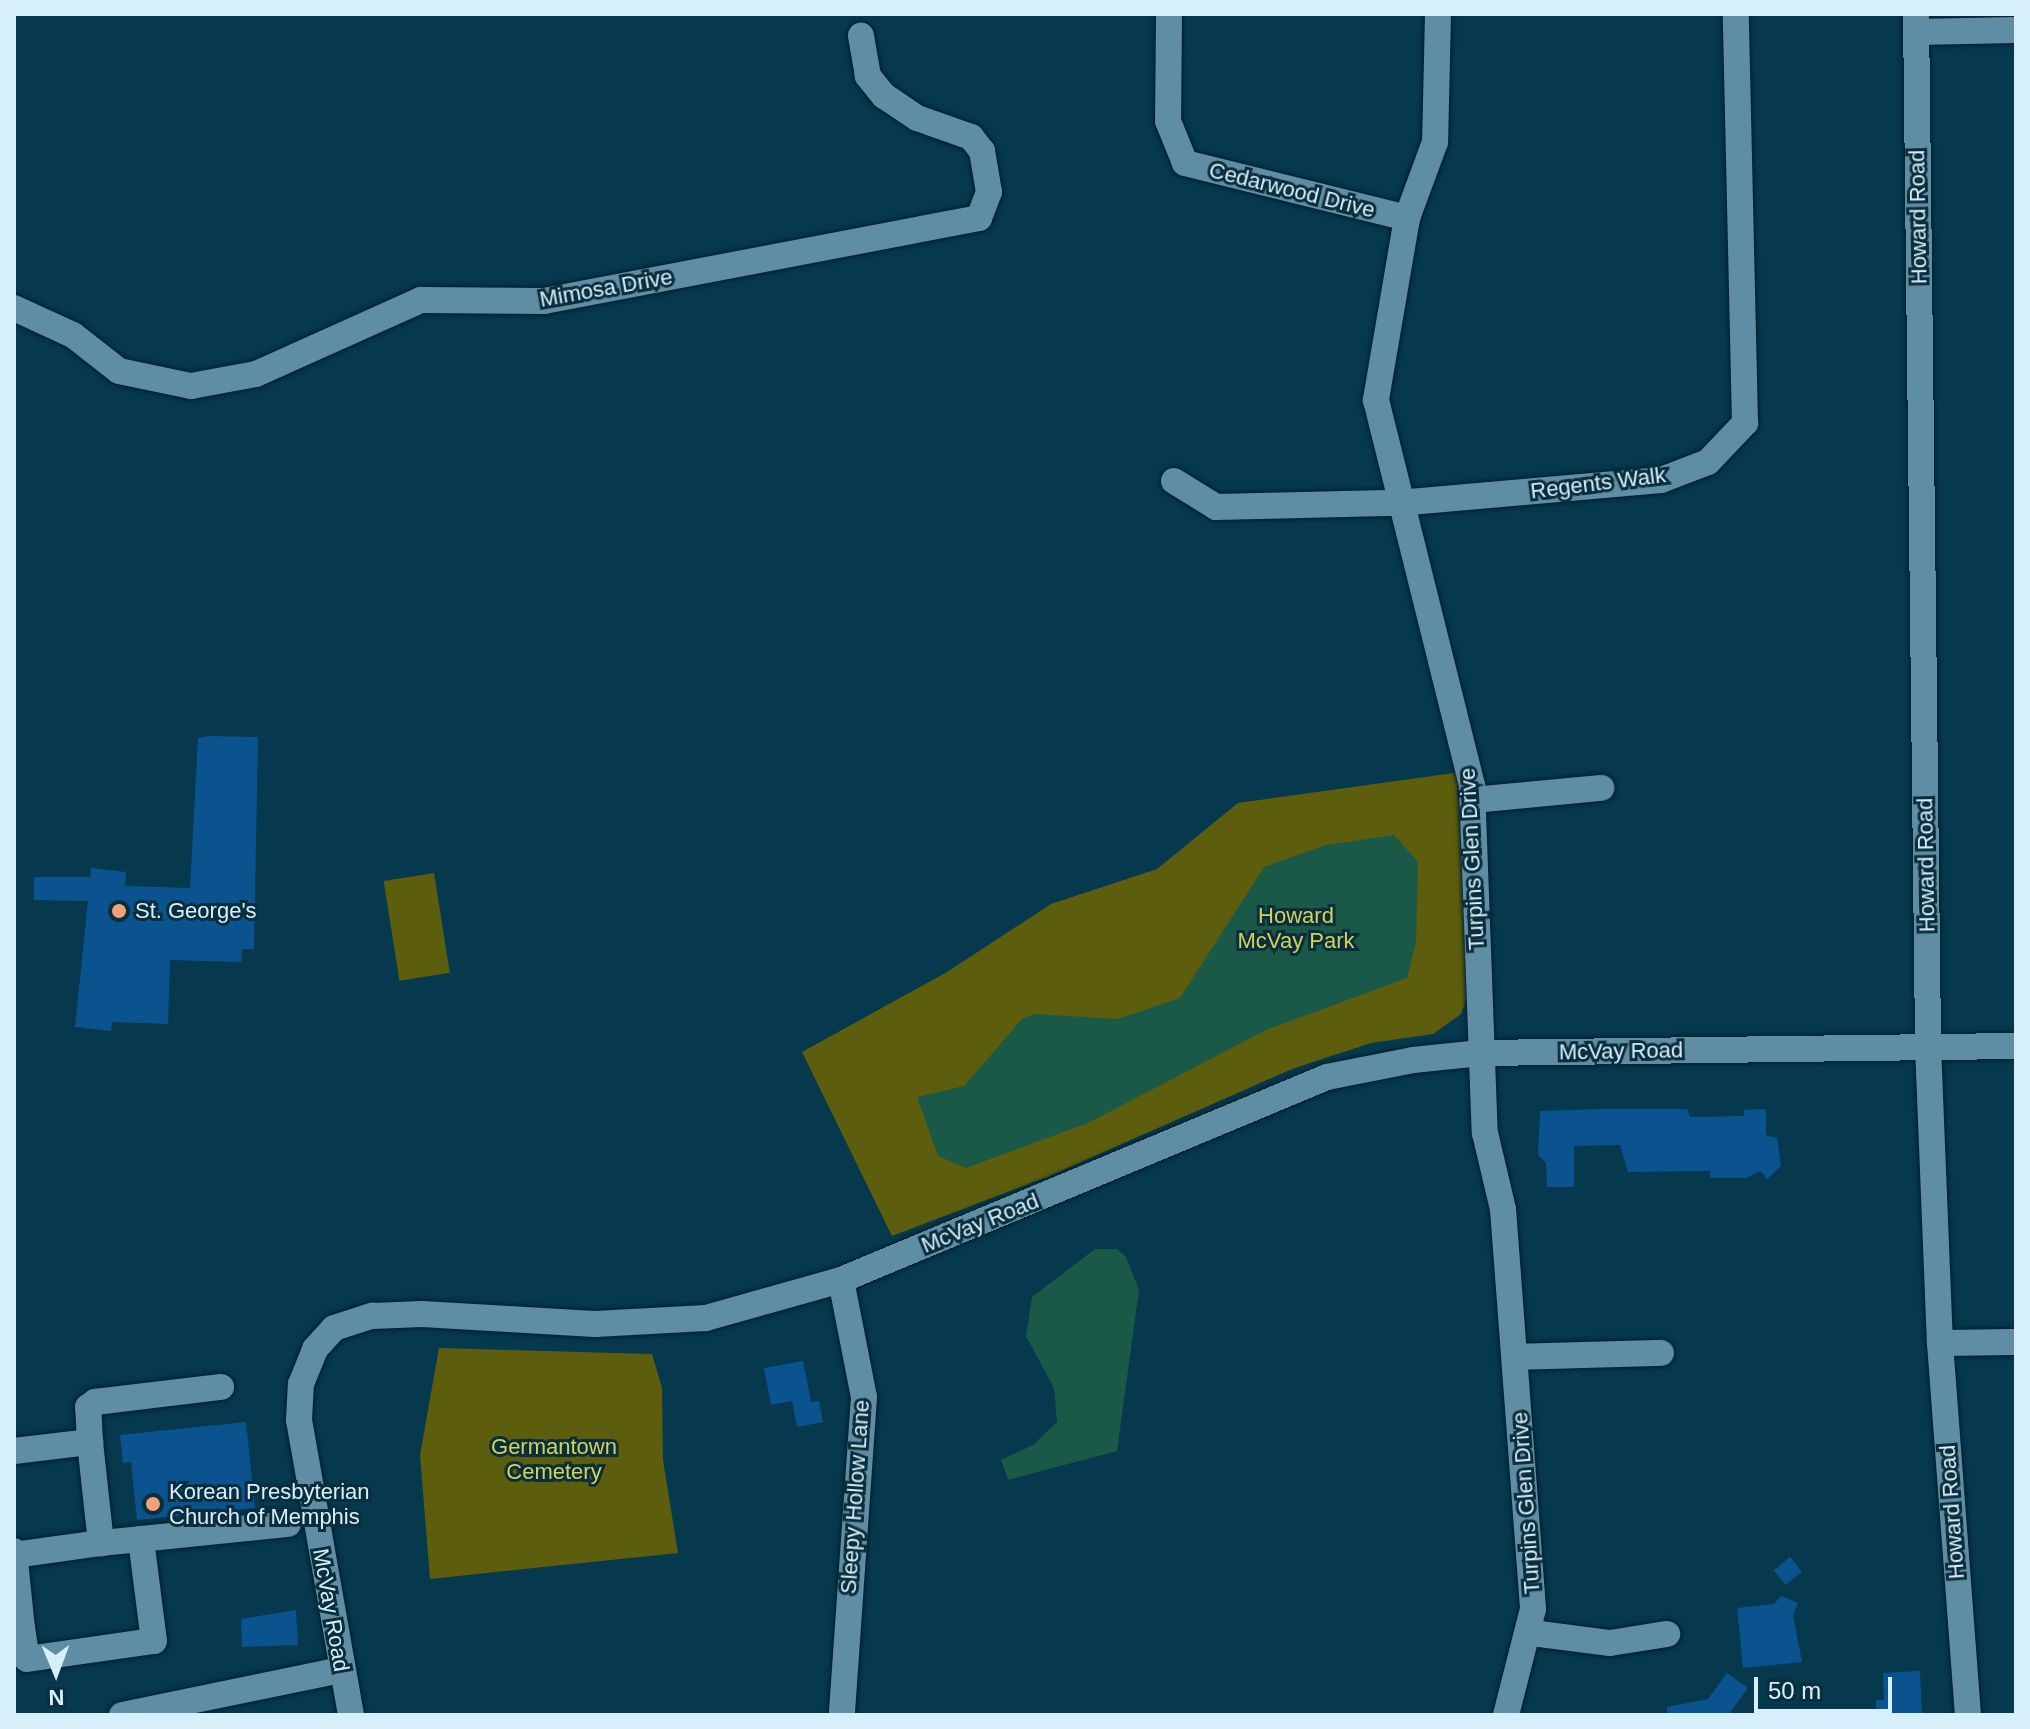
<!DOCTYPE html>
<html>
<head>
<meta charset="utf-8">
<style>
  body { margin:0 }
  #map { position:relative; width:2030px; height:1729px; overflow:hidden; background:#06394d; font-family:Helvetica,sans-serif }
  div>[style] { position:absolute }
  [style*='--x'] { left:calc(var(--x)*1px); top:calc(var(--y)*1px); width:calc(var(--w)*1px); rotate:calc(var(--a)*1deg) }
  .green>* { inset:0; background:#5c5d0d; transform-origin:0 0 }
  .water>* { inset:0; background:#1a5947 }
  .building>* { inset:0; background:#0b538e; transform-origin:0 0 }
  .roads { filter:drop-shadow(0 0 2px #001f2e) drop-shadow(0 0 2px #001f2e) }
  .minor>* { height:26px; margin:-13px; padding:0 13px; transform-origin:13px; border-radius:13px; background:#5f8da4 }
  .dots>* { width:22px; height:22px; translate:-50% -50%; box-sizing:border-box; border:4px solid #0a2e3d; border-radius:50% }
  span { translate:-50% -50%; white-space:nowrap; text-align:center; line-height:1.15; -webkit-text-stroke:6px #0a2e3d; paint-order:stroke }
  .street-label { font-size:22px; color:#d7effb }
  .poi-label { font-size:22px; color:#d7effb }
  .left { translate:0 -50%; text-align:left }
  .park-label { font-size:22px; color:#d1d456 }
  .frame { position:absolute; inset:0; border:16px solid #d7effb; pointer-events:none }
  .north { position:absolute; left:16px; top:1633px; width:80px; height:80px; -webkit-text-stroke:6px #0a2e3d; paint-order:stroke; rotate:179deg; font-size:22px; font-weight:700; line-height:32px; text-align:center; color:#d7effb }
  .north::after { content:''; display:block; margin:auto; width:28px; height:36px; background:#d7effb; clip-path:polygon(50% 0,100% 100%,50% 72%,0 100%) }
  .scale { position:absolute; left:1754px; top:1677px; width:138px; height:36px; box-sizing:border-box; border:4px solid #d7effb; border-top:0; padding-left:10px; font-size:24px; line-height:28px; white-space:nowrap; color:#d7effb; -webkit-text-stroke:6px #0a2e3d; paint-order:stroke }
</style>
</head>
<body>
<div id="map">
  <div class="green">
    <div style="clip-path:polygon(1461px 772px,1466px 1000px,1461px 1014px,1433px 1034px,1371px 1043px,1292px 1069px,1047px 1177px,892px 1236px,802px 1052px,947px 972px,1051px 904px,1157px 869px,1238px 803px)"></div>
    <div style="left:434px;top:873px;width:101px;height:51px;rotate:81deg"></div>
    <div style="clip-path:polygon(439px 1348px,652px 1354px,662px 1388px,663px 1460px,678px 1553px,430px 1579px,420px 1455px)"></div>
  </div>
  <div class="water">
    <div style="clip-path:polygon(1394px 835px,1418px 862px,1416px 942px,1407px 978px,1266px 1030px,1088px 1123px,966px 1168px,938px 1156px,917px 1097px,964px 1086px,1021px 1020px,1034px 1014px,1118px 1019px,1180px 998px,1264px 867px,1326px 845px)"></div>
    <div style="clip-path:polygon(1095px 1249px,1117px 1249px,1126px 1257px,1139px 1290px,1117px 1451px,1008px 1480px,1001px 1460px,1033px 1445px,1057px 1422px,1054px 1388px,1026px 1336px,1032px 1297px)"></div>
  </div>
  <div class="building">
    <div style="clip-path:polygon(208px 736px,258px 737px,254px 949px,242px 949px,241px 962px,170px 960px,168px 1024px,112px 1022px,111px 1031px,75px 1027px,88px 901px,34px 900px,34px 877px,90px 877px,91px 868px,126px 872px,125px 886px,190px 888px,198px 738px)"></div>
    <div style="clip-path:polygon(1602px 1109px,1687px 1109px,1690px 1117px,1744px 1116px,1744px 1110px,1766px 1109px,1766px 1135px,1777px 1138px,1781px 1166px,1767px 1179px,1760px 1171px,1746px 1178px,1710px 1178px,1710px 1171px,1628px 1172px,1620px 1145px,1574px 1146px,1574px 1187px,1547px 1187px,1546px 1163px,1538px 1155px,1540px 1111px)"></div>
    <div style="clip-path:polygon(803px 1361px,811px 1402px,819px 1401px,823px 1422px,797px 1427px,792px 1401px,771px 1405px,764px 1368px)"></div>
    <div style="clip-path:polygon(246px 1422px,255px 1508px,137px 1520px,131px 1462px,123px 1463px,120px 1435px)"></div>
    <div style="left:1790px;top:1557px;width:19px;height:21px;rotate:51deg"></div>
    <div style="clip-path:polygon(1781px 1596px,1798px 1603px,1793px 1615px,1802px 1662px,1743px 1668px,1737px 1608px,1774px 1604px)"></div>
    <div style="clip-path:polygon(296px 1610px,298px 1645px,242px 1647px,241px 1619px)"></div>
    <div style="clip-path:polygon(1920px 1671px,1922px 1715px,1876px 1715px,1876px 1700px,1884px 1700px,1883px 1673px)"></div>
    <div style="clip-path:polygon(1727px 1673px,1748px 1688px,1728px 1715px,1667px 1715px,1667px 1707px,1708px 1699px)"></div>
  </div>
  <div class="roads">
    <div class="minor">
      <div style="--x:1169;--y:14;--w:107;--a:90.5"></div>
      <div style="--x:1168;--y:121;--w:45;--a:68"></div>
      <div style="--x:1185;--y:163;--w:229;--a:13.9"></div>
      <div style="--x:1438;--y:14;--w:128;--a:91.3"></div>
      <div style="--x:1435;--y:142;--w:81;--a:110.2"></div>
      <div style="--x:1407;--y:218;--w:185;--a:99.7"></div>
      <div style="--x:1376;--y:400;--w:398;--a:76"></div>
      <div style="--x:1472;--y:786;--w:347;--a:87.9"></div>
      <div style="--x:1485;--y:1133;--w:78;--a:76.7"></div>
      <div style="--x:1503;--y:1209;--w:401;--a:85.7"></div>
      <div style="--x:1533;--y:1609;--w:109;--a:104.3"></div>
      <div style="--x:1916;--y:14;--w:1032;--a:89.33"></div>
      <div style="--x:1928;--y:1046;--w:297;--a:87.7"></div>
      <div style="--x:1940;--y:1343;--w:373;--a:85.7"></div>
      <div style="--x:1916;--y:32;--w:100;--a:-1.1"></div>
      <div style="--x:14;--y:308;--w:65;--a:24.6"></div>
      <div style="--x:73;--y:335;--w:58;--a:38"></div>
      <div style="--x:119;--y:371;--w:74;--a:11.8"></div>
      <div style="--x:191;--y:386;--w:66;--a:-10.5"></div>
      <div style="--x:256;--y:374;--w:181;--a:-24.2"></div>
      <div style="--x:421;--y:300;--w:123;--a:0.5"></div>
      <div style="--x:544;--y:301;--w:443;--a:-10.8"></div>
      <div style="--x:979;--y:218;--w:28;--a:-69"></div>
      <div style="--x:989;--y:192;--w:42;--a:-99.7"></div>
      <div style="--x:982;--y:151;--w:18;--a:-128"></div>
      <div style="--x:971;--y:137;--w:57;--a:-160.6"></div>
      <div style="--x:917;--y:118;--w:40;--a:-146"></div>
      <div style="--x:884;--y:96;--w:26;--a:-129"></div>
      <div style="--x:868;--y:76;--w:41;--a:-99.9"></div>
      <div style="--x:1174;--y:481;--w:49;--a:31.8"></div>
      <div style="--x:1216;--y:507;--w:182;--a:-1.3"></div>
      <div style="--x:1398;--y:503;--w:264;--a:-5"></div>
      <div style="--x:1661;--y:480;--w:50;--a:-21"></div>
      <div style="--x:1708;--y:462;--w:54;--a:-46.5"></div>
      <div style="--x:1745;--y:423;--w:409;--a:-91.3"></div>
      <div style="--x:1473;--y:800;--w:129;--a:-5.4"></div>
      <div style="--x:841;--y:1280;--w:119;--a:78.9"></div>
      <div style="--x:864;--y:1397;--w:319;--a:94"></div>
      <div style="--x:1940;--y:1343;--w:76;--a:-0.8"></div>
      <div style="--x:1515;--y:1357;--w:146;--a:-1.6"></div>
      <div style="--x:90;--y:1442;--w:35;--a:-93"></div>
      <div style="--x:88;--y:1407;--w:9;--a:-36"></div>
      <div style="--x:95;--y:1402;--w:127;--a:-6.8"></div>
      <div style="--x:14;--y:1451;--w:77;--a:-6.8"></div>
      <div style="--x:90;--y:1442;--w:102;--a:83.8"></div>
      <div style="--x:101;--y:1543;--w:188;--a:-5.8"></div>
      <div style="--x:14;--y:1551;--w:77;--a:84.1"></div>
      <div style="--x:22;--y:1628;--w:8;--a:173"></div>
      <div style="--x:14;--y:1555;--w:88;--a:-7.9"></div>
      <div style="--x:22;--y:1628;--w:31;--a:81"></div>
      <div style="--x:27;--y:1659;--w:128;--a:-8.1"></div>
      <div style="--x:154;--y:1641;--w:103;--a:-97.3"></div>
      <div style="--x:1532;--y:1633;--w:79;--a:7.3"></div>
      <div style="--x:1610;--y:1643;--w:58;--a:-9"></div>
      <div style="--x:122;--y:1715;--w:224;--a:-11.6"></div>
      <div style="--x:351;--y:1715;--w:300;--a:-100"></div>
      <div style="--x:299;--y:1420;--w:36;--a:-87"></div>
      <div style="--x:301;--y:1384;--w:38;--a:-68"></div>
      <div style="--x:315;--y:1349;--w:28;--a:-48"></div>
      <div style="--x:334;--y:1328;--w:40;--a:-18"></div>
      <div style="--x:372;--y:1316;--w:50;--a:-2.3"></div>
      <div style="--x:422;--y:1314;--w:173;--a:3.3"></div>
      <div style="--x:595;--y:1324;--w:111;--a:-3.1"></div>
      <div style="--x:706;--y:1318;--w:140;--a:-15.7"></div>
      <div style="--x:841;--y:1280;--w:527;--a:-22.67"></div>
      <div style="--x:1327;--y:1077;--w:88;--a:-11.2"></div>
      <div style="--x:1413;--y:1060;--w:68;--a:-5.9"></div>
      <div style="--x:1481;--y:1053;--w:535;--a:-0.75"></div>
    </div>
  </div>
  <div class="dots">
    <div style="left:119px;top:911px;background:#efa377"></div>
    <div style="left:153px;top:1504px;background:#efa377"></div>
  </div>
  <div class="street-label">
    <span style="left:1292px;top:190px;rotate:14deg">Cedarwood Drive</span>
    <span style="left:1918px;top:217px;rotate:-91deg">Howard Road</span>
    <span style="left:606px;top:288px;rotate:-10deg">Mimosa Drive</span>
    <span style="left:1598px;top:483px;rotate:-7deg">Regents Walk</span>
    <span style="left:1472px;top:859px;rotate:-93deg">Turpins Glen Drive</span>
    <span style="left:1926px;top:865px;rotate:-91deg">Howard Road</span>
    <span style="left:1621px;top:1051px;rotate:-1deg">McVay Road</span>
    <span style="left:980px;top:1223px;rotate:-22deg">McVay Road</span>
    <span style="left:855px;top:1497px;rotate:-86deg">Sleepy Hollow Lane</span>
    <span style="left:1526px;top:1503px;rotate:-94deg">Turpins Glen Drive</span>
    <span style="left:1952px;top:1512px;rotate:-94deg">Howard Road</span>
    <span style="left:331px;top:1610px;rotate:80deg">McVay Road</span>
  </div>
  <div class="poi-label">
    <span class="left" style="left:135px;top:911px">St. George's</span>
    <span class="left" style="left:169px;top:1504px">Korean Presbyterian<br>Church of Memphis</span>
  </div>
  <div class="park-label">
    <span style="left:1296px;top:928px">Howard<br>McVay Park</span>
    <span style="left:554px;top:1459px">Germantown<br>Cemetery</span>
  </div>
  <div class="frame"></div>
  <div class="north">N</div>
  <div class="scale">50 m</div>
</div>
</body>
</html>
